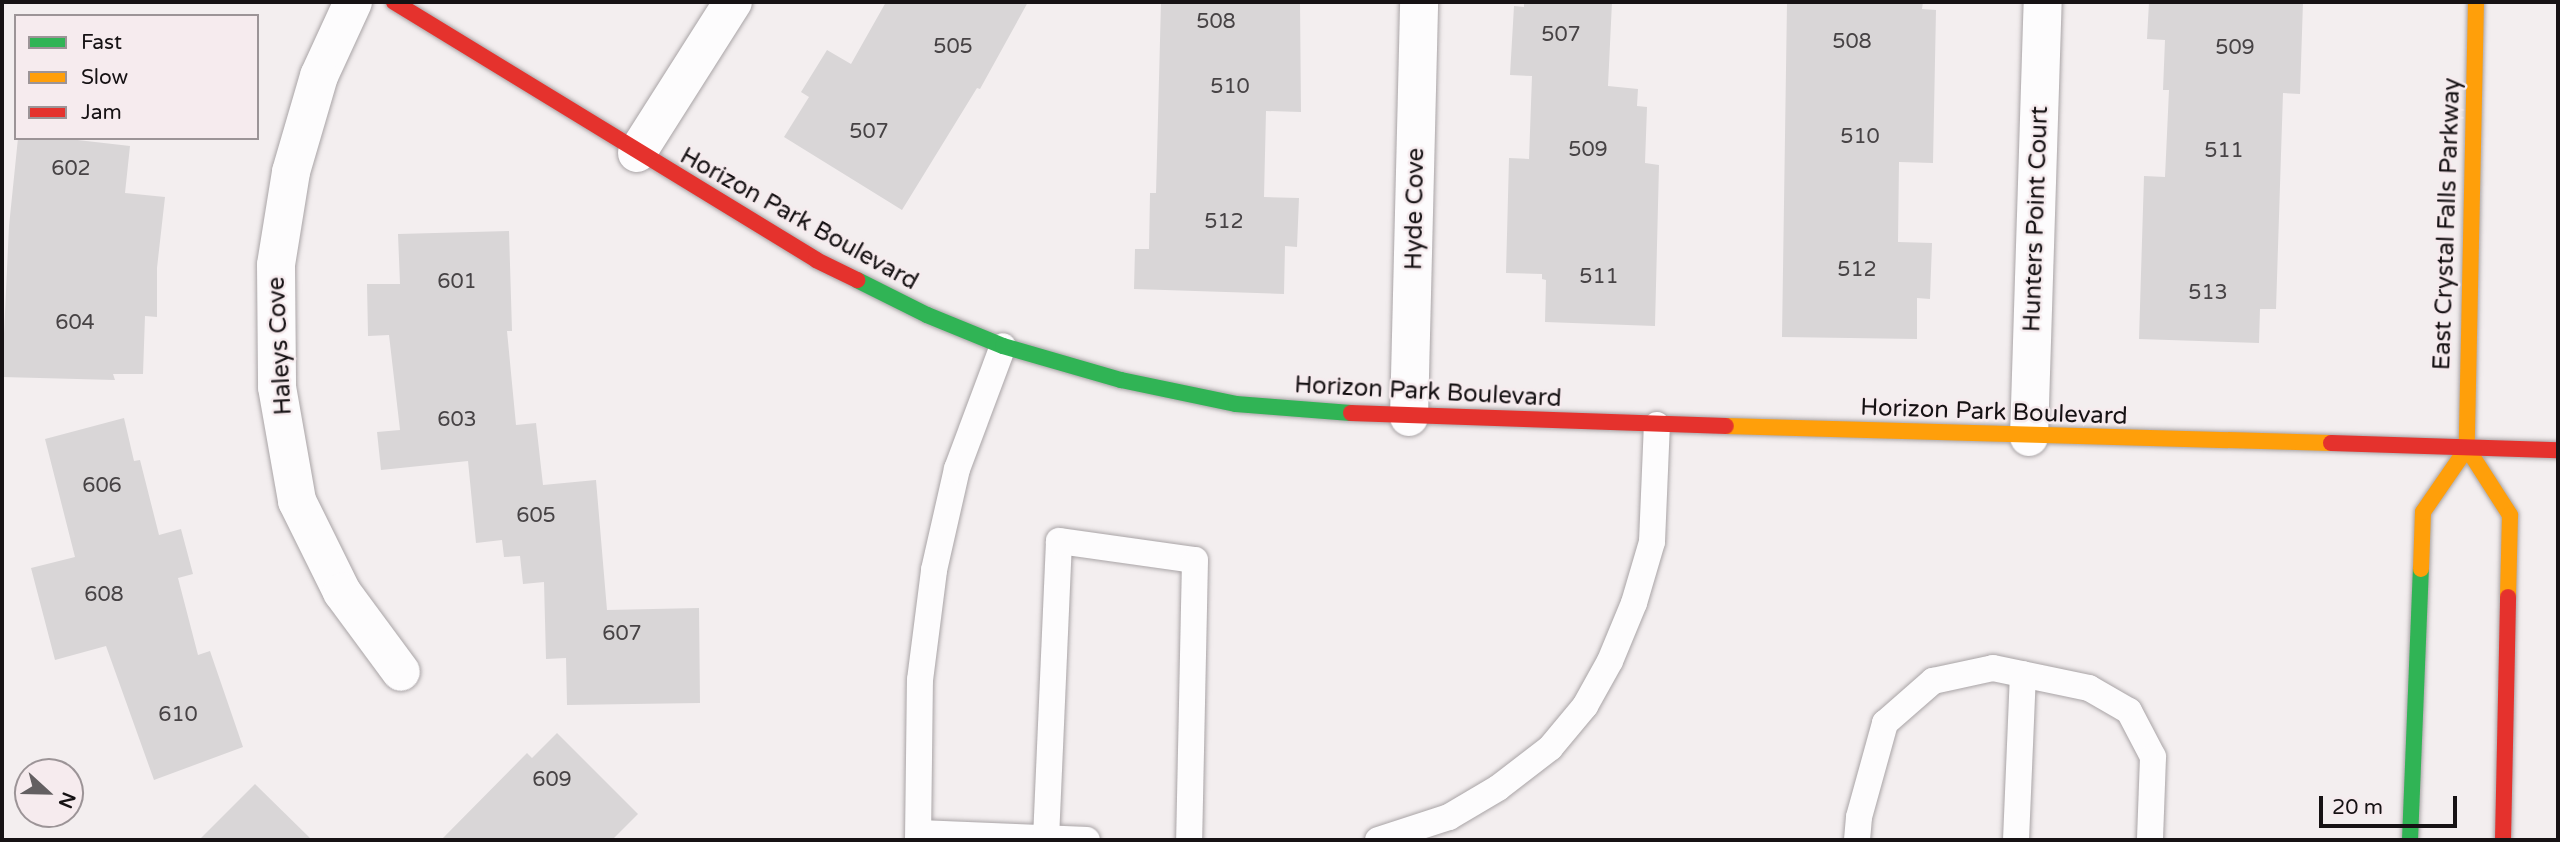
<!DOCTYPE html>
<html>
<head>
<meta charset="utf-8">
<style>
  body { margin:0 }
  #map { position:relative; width:2560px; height:842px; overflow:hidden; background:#f3eeef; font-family:"Varela Round",sans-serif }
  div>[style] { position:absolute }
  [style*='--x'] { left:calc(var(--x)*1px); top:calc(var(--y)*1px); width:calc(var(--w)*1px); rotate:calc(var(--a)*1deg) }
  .building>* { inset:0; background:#d9d6d7 }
  .roads { filter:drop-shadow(0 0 2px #a9a4a6) drop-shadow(0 0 2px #a9a4a6) }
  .lane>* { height:26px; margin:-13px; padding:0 13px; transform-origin:13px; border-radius:13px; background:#fdfcfd }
  .street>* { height:38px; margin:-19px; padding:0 19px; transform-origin:19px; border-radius:19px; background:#fdfcfd }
  .fast>* { height:16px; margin:-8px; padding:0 8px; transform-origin:8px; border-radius:8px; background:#30b455 }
  .slow>* { height:16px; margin:-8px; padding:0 8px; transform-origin:8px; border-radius:8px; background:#ff9f0a }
  .jam>* { height:16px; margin:-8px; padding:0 8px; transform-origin:8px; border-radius:8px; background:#e5322d }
  span { translate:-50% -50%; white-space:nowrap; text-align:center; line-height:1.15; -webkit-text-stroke:5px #f6ebee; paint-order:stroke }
  .number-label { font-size:21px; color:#474345 }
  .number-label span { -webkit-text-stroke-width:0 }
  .street-label { font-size:24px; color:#161214 }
  .frame { position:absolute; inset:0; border:4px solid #161214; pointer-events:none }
  .legend { position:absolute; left:14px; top:14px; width:245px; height:126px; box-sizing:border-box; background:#f6ebee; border:2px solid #9c9497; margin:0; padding:9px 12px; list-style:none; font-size:21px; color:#161214 }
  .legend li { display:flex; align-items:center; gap:14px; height:35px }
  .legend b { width:35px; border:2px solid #9c9497 }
  .north { position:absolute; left:14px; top:758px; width:70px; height:70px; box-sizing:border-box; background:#f6ebee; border:2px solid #9c9497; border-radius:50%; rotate:112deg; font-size:19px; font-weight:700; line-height:28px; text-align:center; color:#161214 }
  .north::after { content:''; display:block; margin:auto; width:24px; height:32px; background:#635f61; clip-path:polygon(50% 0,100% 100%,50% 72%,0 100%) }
  .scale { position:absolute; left:2319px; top:796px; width:138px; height:32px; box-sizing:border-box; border:4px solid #161214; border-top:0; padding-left:9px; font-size:21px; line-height:24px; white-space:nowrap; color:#161214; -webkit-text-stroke:5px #f6ebee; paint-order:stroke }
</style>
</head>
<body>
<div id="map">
  <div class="building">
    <div style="clip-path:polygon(886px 2px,1028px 2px,980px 89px,977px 88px,902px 210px,784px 137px,809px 97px,801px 92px,827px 50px,851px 64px)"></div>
    <div style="clip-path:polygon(1161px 2px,1300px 2px,1301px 112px,1266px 111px,1264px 197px,1299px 198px,1297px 247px,1285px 246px,1284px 294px,1134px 289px,1135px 249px,1149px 249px,1150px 193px,1156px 193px)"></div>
    <div style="clip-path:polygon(1524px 2px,1612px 2px,1608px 86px,1638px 89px,1637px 106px,1647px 107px,1645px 163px,1659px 165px,1655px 326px,1545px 322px,1546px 280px,1542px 279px,1542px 274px,1506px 273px,1509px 158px,1529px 159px,1532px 76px,1510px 75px,1514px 6px,1524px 7px)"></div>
    <div style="clip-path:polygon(1787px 2px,1923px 2px,1922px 9px,1936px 10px,1933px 163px,1899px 162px,1898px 242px,1932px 243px,1930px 299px,1917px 298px,1917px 339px,1782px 337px)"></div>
    <div style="clip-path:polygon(2149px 2px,2303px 2px,2300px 94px,2283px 93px,2276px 309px,2260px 309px,2259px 343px,2139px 339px,2144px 176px,2165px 177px,2169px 90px,2163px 90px,2165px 40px,2147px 39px)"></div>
    <div style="clip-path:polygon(18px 138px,60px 138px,130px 146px,125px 193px,165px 197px,157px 268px,157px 317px,145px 316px,143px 374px,113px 374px,115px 380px,2px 377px,9px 226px)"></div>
    <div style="clip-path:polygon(509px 231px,512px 331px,507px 331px,516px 425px,536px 423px,543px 485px,596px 480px,607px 610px,699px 608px,700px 703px,567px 705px,566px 658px,546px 659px,544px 582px,523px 584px,520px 556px,504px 557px,502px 540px,476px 543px,468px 461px,381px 470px,377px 432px,400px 430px,389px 335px,368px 336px,367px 284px,400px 284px,398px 234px)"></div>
    <div style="clip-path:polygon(124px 418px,134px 461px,140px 460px,159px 535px,181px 529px,193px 574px,178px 578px,198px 655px,210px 651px,243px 747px,154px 780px,106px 646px,55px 660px,31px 568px,75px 557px,45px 439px)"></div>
    <div style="clip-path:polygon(557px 733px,638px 814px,612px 840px,441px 840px,527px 753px,532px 758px)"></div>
    <div style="clip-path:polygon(255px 784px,312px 840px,199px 840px)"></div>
  </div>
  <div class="roads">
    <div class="lane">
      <div style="--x:920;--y:833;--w:167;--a:2.4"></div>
      <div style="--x:1046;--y:839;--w:298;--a:-87.5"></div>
      <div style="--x:1059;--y:541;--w:137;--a:8"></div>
      <div style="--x:1195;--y:560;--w:280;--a:91.2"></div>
      <div style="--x:918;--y:840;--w:160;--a:-89.3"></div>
      <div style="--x:920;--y:680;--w:111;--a:-82.7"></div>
      <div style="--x:934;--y:570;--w:104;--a:-77.2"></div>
      <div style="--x:957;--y:469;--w:131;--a:-69.5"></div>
      <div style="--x:1378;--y:840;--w:75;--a:-17.9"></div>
      <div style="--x:1449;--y:817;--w:57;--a:-30.6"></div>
      <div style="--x:1498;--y:788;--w:66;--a:-37.6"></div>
      <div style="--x:1550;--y:748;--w:55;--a:-50.2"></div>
      <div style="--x:1585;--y:706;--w:51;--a:-60.9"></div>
      <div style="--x:1610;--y:661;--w:63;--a:-67.5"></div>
      <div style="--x:1634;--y:603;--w:64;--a:-73.6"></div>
      <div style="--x:1652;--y:542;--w:117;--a:-87.6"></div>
      <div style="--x:1857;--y:840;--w:23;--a:-85"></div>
      <div style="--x:1859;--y:817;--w:98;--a:-74.5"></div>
      <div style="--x:1885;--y:723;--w:64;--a:-41.2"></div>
      <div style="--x:1933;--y:681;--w:61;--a:-12.2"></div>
      <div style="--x:1993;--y:668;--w:98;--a:11.8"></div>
      <div style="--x:2089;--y:688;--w:46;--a:29.9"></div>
      <div style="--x:2129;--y:711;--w:52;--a:62.4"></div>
      <div style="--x:2153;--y:757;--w:83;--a:92.1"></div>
      <div style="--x:2016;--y:840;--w:166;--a:-87.6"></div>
    </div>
    <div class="street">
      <div style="--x:353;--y:2;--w:81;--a:114.7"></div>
      <div style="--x:319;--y:76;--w:100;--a:106.3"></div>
      <div style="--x:291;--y:172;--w:94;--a:99.2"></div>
      <div style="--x:276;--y:265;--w:122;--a:89.5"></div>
      <div style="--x:277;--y:387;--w:116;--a:80"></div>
      <div style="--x:297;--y:501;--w:102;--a:63.7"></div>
      <div style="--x:342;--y:592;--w:99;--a:53.6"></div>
      <div style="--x:637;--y:153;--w:179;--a:-57.6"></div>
      <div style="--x:1409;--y:417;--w:415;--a:-88.6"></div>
      <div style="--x:2029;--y:437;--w:435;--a:-88.2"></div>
    </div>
    <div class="fast">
      <div style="--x:857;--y:280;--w:78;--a:26.6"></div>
      <div style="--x:927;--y:315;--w:82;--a:22.2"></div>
      <div style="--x:1003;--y:346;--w:123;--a:16.1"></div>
      <div style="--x:1121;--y:380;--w:117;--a:11.8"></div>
      <div style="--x:1236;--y:404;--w:115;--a:4.5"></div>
      <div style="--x:2410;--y:840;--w:271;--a:-87.7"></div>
    </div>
    <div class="slow">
      <div style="--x:2476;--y:2;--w:446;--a:91.2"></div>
      <div style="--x:2467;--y:448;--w:80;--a:57.3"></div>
      <div style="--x:2510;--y:515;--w:82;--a:91.4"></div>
      <div style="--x:1726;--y:426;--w:605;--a:1.61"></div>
      <div style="--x:2421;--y:569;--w:57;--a:-88"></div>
      <div style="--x:2423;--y:512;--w:78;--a:-55.5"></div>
    </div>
    <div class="jam">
      <div style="--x:394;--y:2;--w:495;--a:31.4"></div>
      <div style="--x:816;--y:260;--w:46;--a:26"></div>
      <div style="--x:1351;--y:413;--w:375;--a:2"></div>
      <div style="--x:2331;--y:443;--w:227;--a:1.8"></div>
      <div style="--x:2503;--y:840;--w:243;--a:-88.8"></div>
    </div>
  </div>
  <div class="number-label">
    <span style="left:1216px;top:22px">508</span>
    <span style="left:1561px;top:35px">507</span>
    <span style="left:1852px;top:42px">508</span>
    <span style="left:953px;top:47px">505</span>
    <span style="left:2235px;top:48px">509</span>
    <span style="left:1230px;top:87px">510</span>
    <span style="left:869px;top:132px">507</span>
    <span style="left:1860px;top:137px">510</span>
    <span style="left:1588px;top:150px">509</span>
    <span style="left:2224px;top:151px">511</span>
    <span style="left:71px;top:169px">602</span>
    <span style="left:1224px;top:222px">512</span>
    <span style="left:1857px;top:270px">512</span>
    <span style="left:1599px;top:277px">511</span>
    <span style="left:457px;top:282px">601</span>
    <span style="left:2208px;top:293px">513</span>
    <span style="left:75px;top:323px">604</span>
    <span style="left:457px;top:420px">603</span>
    <span style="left:102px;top:486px">606</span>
    <span style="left:536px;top:516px">605</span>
    <span style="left:104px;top:595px">608</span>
    <span style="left:622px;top:634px">607</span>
    <span style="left:178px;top:715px">610</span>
    <span style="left:552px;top:780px">609</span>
  </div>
  <div class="street-label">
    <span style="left:1415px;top:209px;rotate:-89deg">Hyde Cove</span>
    <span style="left:799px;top:219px;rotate:29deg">Horizon Park Boulevard</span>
    <span style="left:2036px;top:219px;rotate:-88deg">Hunters Point Court</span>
    <span style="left:2447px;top:224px;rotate:-88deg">East Crystal Falls Parkway</span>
    <span style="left:280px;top:346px;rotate:-93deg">Haleys Cove</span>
    <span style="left:1428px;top:392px;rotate:3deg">Horizon Park Boulevard</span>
    <span style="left:1994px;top:412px;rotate:2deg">Horizon Park Boulevard</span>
  </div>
  <div class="frame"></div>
  <ul class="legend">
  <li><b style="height:9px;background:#30b455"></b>Fast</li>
  <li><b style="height:9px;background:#ff9f0a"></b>Slow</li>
  <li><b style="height:9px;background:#e5322d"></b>Jam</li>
  </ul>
  <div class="north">N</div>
  <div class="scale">20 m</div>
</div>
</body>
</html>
